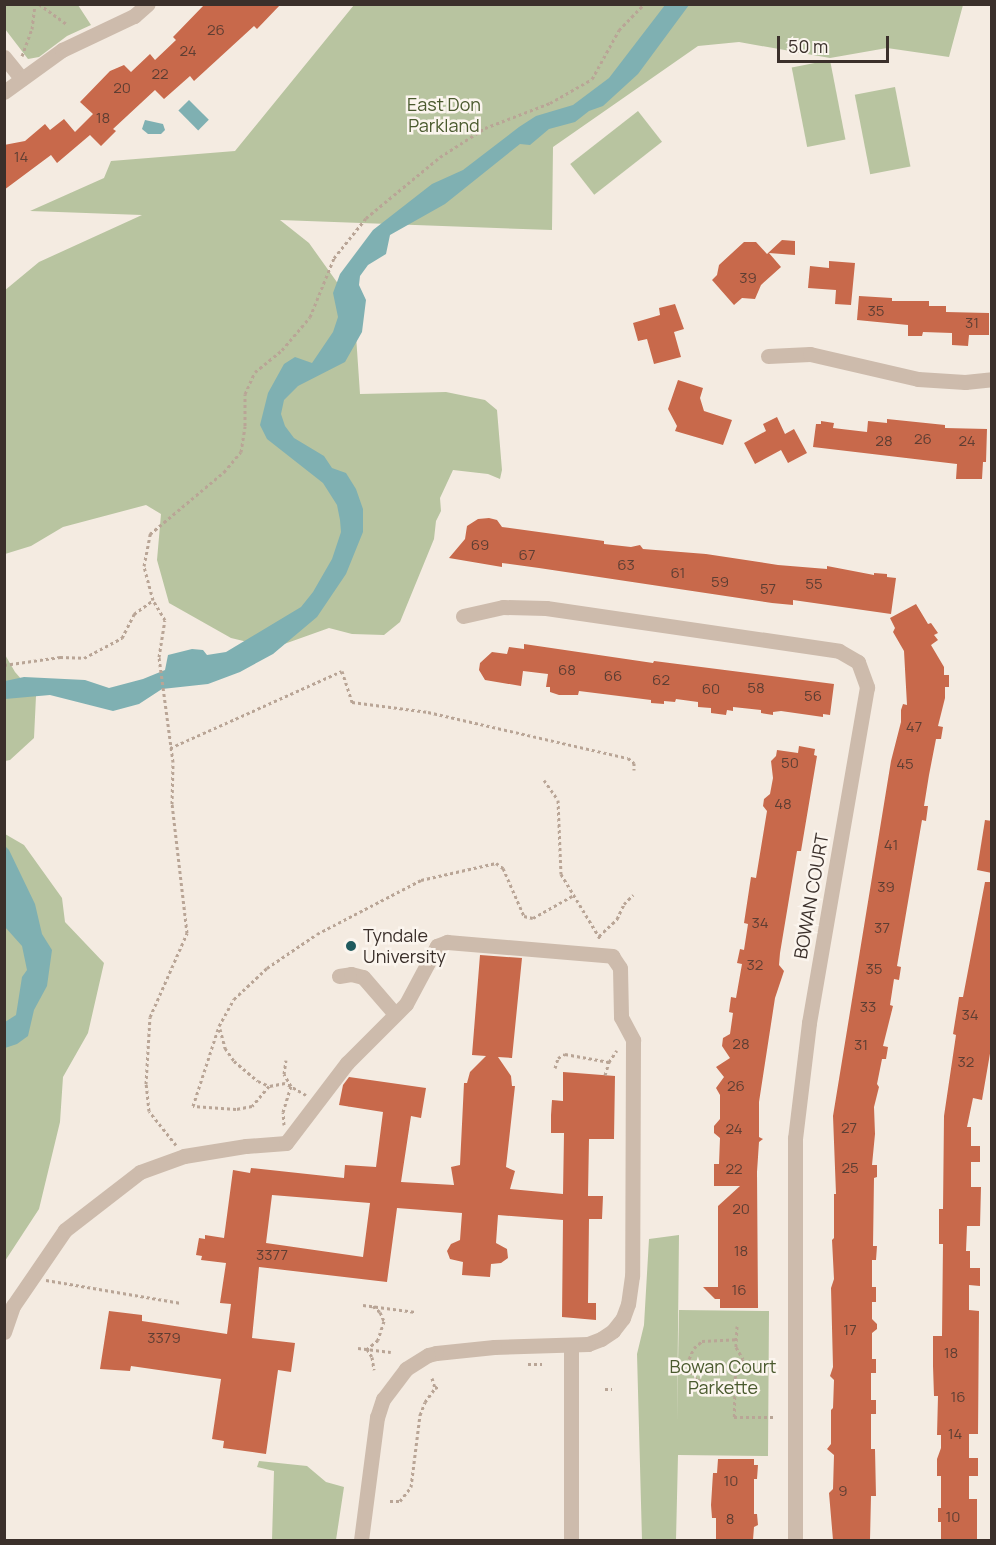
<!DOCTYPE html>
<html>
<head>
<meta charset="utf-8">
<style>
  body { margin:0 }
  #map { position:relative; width:996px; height:1545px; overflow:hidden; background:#f4ebe1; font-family:Manrope,sans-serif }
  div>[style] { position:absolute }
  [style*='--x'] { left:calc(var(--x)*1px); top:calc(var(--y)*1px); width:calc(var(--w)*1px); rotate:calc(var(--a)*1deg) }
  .green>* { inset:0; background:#b8c4a0; transform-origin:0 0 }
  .water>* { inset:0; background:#7fb0b2; transform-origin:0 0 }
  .building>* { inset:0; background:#c8694b }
  .path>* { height:3px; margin-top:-1.5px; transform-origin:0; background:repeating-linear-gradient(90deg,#b9a596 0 3px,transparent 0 6px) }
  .minor>* { height:15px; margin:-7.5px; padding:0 7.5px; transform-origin:7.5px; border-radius:7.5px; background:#cdbbac }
  .dots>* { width:16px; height:16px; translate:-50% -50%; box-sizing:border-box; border:3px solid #fbf5ee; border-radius:50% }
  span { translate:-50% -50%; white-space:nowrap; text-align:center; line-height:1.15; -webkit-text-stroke:5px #fbf5ee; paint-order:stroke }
  .number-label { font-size:15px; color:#5e3e33 }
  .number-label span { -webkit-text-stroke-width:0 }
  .park-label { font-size:18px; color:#4a5a2e }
  .street-label { font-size:18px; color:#3b302b }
  .poi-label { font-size:18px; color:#3b302b }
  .left { translate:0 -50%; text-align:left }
  .frame { position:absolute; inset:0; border:6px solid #3b302b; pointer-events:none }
  .scale { position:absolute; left:777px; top:36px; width:112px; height:27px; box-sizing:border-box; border:3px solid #3b302b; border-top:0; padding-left:8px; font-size:18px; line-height:21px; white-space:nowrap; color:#3b302b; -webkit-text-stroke:4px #fbf5ee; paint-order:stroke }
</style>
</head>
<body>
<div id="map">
  <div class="green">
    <div style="clip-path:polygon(4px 5px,78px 5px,91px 25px,67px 36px,39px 57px,28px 59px,5px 29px)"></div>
    <div style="clip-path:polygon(354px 5px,963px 5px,949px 57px,887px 48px,830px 58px,739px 42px,698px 46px,553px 147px,552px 230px,280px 220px,309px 243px,354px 306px,360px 394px,446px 392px,485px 400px,497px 410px,502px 470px,500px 479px,488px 474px,453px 470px,440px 498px,441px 511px,436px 521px,434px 539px,400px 622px,384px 635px,352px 634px,329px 628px,273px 648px,231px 638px,169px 603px,157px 560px,161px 514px,146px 505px,63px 527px,31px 546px,5px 554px,4px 291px,39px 262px,142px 215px,30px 211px,104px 178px,111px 161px,235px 151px)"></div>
    <div style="left:830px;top:60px;width:81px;height:39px;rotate:79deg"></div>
    <div style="left:895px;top:87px;width:81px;height:41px;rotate:79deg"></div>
    <div style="left:638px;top:111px;width:39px;height:86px;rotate:52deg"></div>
    <div style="clip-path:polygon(4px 653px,15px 672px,36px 696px,34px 738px,10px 760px,5px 761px)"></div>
    <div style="clip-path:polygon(5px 834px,24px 845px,62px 898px,65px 922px,104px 963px,88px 1033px,63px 1077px,60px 1122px,39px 1209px,5px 1261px)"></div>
    <div style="clip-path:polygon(679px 1235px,677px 1422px,679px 1310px,769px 1311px,768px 1456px,678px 1455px,676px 1540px,642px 1540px,637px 1354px,644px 1325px,649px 1239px)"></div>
    <div style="clip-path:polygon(259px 1461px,307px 1466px,326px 1482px,344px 1487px,336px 1540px,272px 1540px,274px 1471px,257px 1467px)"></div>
  </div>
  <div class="water">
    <div style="clip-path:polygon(665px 5px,689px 5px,638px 74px,603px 106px,589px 111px,575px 122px,549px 129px,530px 145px,520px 144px,445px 204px,390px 235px,386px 254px,368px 265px,360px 276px,359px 285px,366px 300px,362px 332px,345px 362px,298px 386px,284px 400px,281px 414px,285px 426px,294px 438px,324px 456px,332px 468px,346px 473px,356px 489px,363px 509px,363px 532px,346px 574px,317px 617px,273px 654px,240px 672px,208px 684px,162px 689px,139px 704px,113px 711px,50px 695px,5px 699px,5px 681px,24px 677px,85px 680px,109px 688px,143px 679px,165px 670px,168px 655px,192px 649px,203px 650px,207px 655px,226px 652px,301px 607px,313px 592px,332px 559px,341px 532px,340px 520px,337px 505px,323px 483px,267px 439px,260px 425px,268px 393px,284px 364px,295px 357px,312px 363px,333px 332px,338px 317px,333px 293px,340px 274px,373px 230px,432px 184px,463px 170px,519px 127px,536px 116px,573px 105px,609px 78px)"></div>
    <div style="left:189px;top:100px;width:28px;height:15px;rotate:45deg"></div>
    <div style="clip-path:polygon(145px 120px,163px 124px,165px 130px,161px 134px,148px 134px,142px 129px)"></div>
    <div style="clip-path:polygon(5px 846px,9px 850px,35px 904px,42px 934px,52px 950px,47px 986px,34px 1010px,28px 1036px,17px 1044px,5px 1048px,5px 1022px,16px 1015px,22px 977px,27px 970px,22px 946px,5px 927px)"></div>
  </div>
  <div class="building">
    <div style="clip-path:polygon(205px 4px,281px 4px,257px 29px,254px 26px,194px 81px,190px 76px,164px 99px,155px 90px,113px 129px,116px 131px,101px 146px,90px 135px,57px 163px,51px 155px,4px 190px,4px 145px,25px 141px,45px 124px,50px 130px,64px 119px,75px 132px,93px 114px,80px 102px,110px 71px,124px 65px,131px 72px,150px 54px,155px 60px,176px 40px,173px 37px)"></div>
    <div style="clip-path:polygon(782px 240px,795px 241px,795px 255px,769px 253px,781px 267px,761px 285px,755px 299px,742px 298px,734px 305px,712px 280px,717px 275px,719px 265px,744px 242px,756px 242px,767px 254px)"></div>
    <div style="clip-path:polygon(829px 261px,855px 263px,851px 305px,835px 304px,836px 290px,808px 288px,810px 266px,829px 268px)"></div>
    <div style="clip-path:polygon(859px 296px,892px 298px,892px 301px,929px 301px,929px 306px,946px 306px,946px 312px,989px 313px,989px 335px,969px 335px,968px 346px,952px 345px,952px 333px,923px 332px,922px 336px,908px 336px,908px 325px,857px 320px)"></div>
    <div style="clip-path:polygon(675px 304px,684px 329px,674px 332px,681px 357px,654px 364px,647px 339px,638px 341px,633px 323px,660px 315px,659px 308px)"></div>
    <div style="clip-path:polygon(678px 380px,703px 388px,700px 398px,704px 411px,732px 420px,723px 445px,675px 431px,677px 426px,668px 409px)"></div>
    <div style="clip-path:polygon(777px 417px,785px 434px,794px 429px,807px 453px,788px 463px,781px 450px,755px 464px,744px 443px,766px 431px,763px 424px)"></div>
    <div style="clip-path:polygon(887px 419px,945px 425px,945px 428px,987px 429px,986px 462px,983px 462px,982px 479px,956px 479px,957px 464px,813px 447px,816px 424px,821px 424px,821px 421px,834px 423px,833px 428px,867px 432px,868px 421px,887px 423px)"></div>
    <div style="clip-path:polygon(489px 518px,497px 520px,502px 527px,604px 541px,604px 544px,631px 547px,640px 545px,643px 549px,706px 554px,778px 565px,827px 569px,827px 566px,874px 575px,874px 573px,887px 574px,887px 577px,896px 578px,891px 614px,793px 600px,793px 605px,772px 603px,539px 568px,502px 563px,502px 567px,449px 558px,465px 539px,467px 526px,478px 519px)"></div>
    <div style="clip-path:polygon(916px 604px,928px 624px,931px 623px,938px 633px,934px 635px,938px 640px,931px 645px,944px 667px,944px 675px,949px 675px,949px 687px,945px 687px,945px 698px,938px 726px,943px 727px,941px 739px,936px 739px,929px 775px,924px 806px,928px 806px,926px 821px,922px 820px,897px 966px,901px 967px,899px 980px,894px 979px,890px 1005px,893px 1006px,883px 1046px,888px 1047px,886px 1059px,882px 1059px,877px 1084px,879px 1087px,874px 1107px,875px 1134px,872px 1165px,877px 1165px,877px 1177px,874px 1178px,873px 1246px,877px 1246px,876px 1260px,872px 1260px,872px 1287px,876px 1287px,876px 1302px,872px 1302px,872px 1319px,877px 1324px,877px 1329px,872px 1333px,872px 1359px,876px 1359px,876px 1373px,871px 1373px,871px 1400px,876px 1400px,876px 1414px,871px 1414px,871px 1449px,875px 1449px,876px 1496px,871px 1496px,870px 1540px,833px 1540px,829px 1493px,833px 1489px,834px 1455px,827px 1449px,831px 1444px,831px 1410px,833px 1408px,834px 1380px,830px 1376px,833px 1367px,831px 1288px,834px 1279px,832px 1240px,834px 1238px,834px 1194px,836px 1194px,833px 1116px,891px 761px,901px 722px,901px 710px,903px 704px,907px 705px,904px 651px,893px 632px,895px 628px,890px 618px)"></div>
    <div style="clip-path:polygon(524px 644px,653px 663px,654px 661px,834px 684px,830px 715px,823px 714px,823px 717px,781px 711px,773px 712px,773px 715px,761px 713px,761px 710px,733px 707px,733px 711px,727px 710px,726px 715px,711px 713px,711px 708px,698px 707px,698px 702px,676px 699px,675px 702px,664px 701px,664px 704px,651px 703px,651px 700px,579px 691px,578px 695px,559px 695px,550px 692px,550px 687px,546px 687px,548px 674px,523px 671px,521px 686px,485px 680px,479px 670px,480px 663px,492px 652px,507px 654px,509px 647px,524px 649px)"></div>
    <div style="clip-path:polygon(799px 746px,815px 749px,814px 755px,817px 756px,801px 851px,797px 851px,780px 953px,779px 965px,784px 971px,775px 998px,759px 1102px,759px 1137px,763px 1139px,759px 1142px,757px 1172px,758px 1308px,720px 1308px,720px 1299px,715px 1299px,703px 1287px,718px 1287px,718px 1206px,740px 1186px,714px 1186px,714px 1164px,719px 1164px,720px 1138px,714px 1133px,714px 1126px,720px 1119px,720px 1095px,716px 1088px,724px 1077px,716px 1067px,730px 1058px,722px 1046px,723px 1038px,730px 1034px,733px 1013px,729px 1012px,731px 997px,736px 998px,742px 964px,737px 963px,740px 949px,744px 950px,748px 924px,744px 923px,751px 877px,756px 878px,767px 811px,763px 806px,764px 799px,770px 794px,773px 778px,771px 761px,776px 756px,777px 750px,798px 753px)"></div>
    <div style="clip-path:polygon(985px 820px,992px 821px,992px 873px,977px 870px)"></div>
    <div style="clip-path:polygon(985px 882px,992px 882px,992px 1042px,982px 1100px,973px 1098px,967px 1127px,971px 1127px,971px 1146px,980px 1146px,980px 1162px,971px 1162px,971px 1187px,981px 1187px,980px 1226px,967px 1226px,966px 1251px,970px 1251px,970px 1268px,980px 1268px,980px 1286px,969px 1285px,969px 1310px,979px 1311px,978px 1434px,969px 1434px,969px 1458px,978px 1458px,978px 1476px,969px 1476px,969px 1499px,977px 1499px,977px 1540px,941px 1540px,941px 1522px,938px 1522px,938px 1508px,941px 1508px,941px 1476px,937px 1476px,937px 1459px,941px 1448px,941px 1435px,937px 1435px,938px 1396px,934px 1396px,933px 1366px,933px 1336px,942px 1336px,943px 1244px,939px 1244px,939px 1209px,943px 1209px,944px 1116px,956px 1035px,953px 1034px,959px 997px,963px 997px)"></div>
    <div style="clip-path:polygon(evenodd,480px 955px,522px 958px,512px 1058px,498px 1057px,511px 1076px,512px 1086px,515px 1086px,506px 1167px,515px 1171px,510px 1189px,563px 1194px,564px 1133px,551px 1133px,551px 1115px,552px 1100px,563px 1101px,563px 1072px,615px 1076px,614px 1139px,589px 1139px,588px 1196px,603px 1196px,602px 1219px,589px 1219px,588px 1303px,596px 1303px,596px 1320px,562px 1317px,563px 1220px,498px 1215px,496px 1243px,507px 1249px,508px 1258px,501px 1263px,491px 1264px,490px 1277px,462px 1275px,463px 1262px,450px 1259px,447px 1251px,451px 1244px,460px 1240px,462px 1213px,397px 1208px,387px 1282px,259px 1267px,252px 1338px,295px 1343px,291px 1372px,278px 1370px,266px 1454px,223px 1448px,224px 1441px,212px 1439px,221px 1379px,131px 1366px,130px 1371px,100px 1369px,109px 1311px,142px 1315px,142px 1321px,227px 1334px,231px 1304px,220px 1303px,226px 1263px,201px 1260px,202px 1256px,196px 1255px,199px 1238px,205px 1239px,205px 1235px,224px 1238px,233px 1170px,250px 1173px,251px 1168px,344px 1178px,345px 1165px,376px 1167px,383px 1112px,339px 1105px,343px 1085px,349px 1077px,426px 1088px,421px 1118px,411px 1116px,401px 1182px,454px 1185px,451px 1167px,460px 1165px,464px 1083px,467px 1083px,470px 1072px,486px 1056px,472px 1055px,480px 955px,272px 1195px,370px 1203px,363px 1257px,266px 1243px,272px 1195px)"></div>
    <div style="clip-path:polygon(718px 1459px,754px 1459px,754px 1465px,758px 1465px,757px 1479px,754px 1479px,754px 1514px,757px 1514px,758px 1525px,754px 1527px,753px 1540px,716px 1540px,716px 1518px,712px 1518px,711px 1505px,713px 1473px,717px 1473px)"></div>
  </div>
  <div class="path">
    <div style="--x:39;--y:4;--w:34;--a:36"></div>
    <div style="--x:22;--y:56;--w:29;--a:-70"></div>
    <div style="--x:32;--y:29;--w:25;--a:-83"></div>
    <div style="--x:4;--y:665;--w:57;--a:-8.1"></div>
    <div style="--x:60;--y:657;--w:24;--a:2"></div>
    <div style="--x:84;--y:658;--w:43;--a:-27.8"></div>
    <div style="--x:122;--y:638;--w:27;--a:-63"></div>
    <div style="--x:134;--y:614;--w:24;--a:-36"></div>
    <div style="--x:170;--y:748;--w:188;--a:-24.1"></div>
    <div style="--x:342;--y:671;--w:33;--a:72"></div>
    <div style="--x:352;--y:702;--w:77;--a:7.5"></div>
    <div style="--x:428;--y:712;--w:205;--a:13"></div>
    <div style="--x:628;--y:758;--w:8;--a:40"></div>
    <div style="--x:634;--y:763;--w:7;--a:90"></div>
    <div style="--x:544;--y:780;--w:24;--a:55"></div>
    <div style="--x:558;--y:800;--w:74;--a:87.7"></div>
    <div style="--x:561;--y:874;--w:77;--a:58.8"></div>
    <div style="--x:599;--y:936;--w:25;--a:-43"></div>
    <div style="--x:617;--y:919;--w:17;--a:-65"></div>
    <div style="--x:624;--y:904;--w:13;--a:-45"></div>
    <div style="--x:220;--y:1029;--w:20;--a:75"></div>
    <div style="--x:225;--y:1048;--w:16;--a:55"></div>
    <div style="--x:234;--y:1061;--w:31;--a:40"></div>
    <div style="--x:258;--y:1081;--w:12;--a:24"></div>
    <div style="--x:555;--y:1068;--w:10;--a:-73"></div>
    <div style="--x:558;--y:1058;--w:8;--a:-30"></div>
    <div style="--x:565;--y:1054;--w:45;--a:10.3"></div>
    <div style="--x:605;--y:1075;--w:14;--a:-73"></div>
    <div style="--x:609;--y:1062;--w:14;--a:-56"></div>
    <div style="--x:306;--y:1095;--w:24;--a:-150"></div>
    <div style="--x:285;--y:1083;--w:16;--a:169"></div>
    <div style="--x:269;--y:1086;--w:26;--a:130"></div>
    <div style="--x:252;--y:1106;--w:16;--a:169"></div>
    <div style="--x:236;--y:1109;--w:43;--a:-176"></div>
    <div style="--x:193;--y:1106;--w:84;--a:-72"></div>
    <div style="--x:219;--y:1026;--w:31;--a:-61"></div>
    <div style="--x:234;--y:999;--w:45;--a:-43.2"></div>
    <div style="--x:267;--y:968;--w:60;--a:-34.2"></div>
    <div style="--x:317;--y:934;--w:117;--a:-27.4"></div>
    <div style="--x:421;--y:880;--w:77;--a:-12.8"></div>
    <div style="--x:496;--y:863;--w:9;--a:36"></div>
    <div style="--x:503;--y:868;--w:52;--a:66.4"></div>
    <div style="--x:524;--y:916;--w:9;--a:13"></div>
    <div style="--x:533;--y:918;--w:47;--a:-29.3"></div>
    <div style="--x:284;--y:1125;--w:13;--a:-94"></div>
    <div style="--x:283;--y:1112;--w:27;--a:-73"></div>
    <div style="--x:291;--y:1086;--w:14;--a:-120"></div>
    <div style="--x:284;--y:1074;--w:14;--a:-82"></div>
    <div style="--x:176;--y:1145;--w:43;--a:-128.5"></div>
    <div style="--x:149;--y:1111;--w:27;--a:-96"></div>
    <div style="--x:146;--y:1084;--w:67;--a:-86.6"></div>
    <div style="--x:150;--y:1017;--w:92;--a:-66.2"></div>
    <div style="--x:187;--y:933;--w:130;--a:-96.6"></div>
    <div style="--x:172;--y:804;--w:42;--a:-88.6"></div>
    <div style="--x:173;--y:762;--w:106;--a:-97.6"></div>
    <div style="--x:159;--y:657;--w:37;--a:-81"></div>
    <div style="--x:165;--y:620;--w:23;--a:-121"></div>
    <div style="--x:153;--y:600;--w:35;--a:-105"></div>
    <div style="--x:144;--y:566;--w:33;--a:-79"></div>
    <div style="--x:150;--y:534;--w:97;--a:-40"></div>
    <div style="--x:224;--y:472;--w:26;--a:-50"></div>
    <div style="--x:241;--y:452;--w:26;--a:-81"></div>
    <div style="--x:245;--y:426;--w:32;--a:-90"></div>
    <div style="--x:245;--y:394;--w:24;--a:-66"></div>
    <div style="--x:255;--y:372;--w:35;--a:-39"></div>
    <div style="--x:282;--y:350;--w:43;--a:-49.7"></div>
    <div style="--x:310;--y:317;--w:64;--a:-67.9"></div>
    <div style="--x:334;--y:258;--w:51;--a:-51.3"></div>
    <div style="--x:366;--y:218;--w:96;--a:-39.5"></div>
    <div style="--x:440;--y:157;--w:54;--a:-32.8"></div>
    <div style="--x:485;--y:128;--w:70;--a:-21"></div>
    <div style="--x:550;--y:103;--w:48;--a:-29.7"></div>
    <div style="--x:592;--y:79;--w:56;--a:-61.1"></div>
    <div style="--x:619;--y:30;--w:36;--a:-46"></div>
    <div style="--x:46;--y:1280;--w:137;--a:9.7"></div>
    <div style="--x:363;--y:1305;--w:53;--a:7.5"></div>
    <div style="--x:373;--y:1306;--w:9;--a:41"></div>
    <div style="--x:380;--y:1312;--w:10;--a:66"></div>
    <div style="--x:384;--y:1321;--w:20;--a:108"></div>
    <div style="--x:378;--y:1340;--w:14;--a:141"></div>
    <div style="--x:367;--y:1349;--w:9;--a:58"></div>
    <div style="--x:372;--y:1357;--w:13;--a:81"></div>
    <div style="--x:737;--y:1326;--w:21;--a:93"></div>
    <div style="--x:736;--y:1347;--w:14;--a:60"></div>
    <div style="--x:743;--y:1359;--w:21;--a:113"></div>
    <div style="--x:735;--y:1378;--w:39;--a:91"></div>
    <div style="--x:734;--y:1417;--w:42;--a:0"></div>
    <div style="--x:358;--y:1348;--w:33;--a:7"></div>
    <div style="--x:528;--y:1364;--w:14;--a:0"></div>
    <div style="--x:432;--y:1378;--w:10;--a:73"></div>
    <div style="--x:735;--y:1384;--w:29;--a:-178"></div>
    <div style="--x:706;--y:1383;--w:11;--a:-158"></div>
    <div style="--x:696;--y:1379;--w:9;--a:-122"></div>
    <div style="--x:691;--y:1371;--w:12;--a:-99"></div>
    <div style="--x:689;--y:1359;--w:12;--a:-66"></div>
    <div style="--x:694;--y:1348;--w:11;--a:-41"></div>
    <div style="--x:702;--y:1341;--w:35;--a:-3"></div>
    <div style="--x:605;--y:1389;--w:7;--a:0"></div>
    <div style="--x:390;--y:1501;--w:10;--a:0"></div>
    <div style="--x:400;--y:1501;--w:18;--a:-52"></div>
    <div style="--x:411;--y:1487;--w:73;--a:-82.9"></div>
    <div style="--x:420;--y:1415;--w:14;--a:-69"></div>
    <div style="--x:425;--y:1402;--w:17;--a:-54"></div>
    <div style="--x:435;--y:1388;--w:5;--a:-22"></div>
  </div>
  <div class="minor">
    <div style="--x:4;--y:57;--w:28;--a:51"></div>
    <div style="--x:4;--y:92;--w:72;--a:-35.9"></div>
    <div style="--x:62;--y:50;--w:80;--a:-25.3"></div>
    <div style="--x:134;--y:16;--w:18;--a:-41"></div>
    <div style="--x:768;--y:356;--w:42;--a:-2.7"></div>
    <div style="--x:810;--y:354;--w:111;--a:13"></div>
    <div style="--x:918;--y:379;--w:47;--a:3.7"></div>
    <div style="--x:965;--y:382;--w:27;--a:-6"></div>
    <div style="--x:463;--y:616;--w:41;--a:-12.7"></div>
    <div style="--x:503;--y:607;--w:43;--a:1.3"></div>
    <div style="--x:546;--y:608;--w:296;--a:8.3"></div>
    <div style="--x:839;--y:651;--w:22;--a:30"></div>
    <div style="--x:858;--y:662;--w:27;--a:70"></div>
    <div style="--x:867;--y:687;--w:341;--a:99.8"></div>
    <div style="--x:809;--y:1023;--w:116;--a:96.9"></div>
    <div style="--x:795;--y:1138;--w:402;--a:90"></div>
    <div style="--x:339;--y:976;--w:12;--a:-9"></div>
    <div style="--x:351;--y:974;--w:12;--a:14"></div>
    <div style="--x:363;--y:977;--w:49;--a:49.1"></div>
    <div style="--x:4;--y:1332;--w:28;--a:-71"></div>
    <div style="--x:13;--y:1306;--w:92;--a:-55.6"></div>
    <div style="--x:65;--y:1230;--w:95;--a:-37.7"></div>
    <div style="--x:140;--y:1172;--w:47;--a:-20"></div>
    <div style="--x:184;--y:1156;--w:63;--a:-9.2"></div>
    <div style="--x:246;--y:1146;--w:40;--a:-4.3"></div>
    <div style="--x:286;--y:1143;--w:101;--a:-52.7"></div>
    <div style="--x:347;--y:1063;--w:83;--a:-45"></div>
    <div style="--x:406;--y:1004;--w:66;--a:-61.9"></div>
    <div style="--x:437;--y:946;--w:11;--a:-22"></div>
    <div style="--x:447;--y:942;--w:166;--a:4.8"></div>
    <div style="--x:612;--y:956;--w:14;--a:56"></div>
    <div style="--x:620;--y:968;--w:49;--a:88.8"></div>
    <div style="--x:621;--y:1017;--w:26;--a:62"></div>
    <div style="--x:633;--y:1040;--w:236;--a:90.2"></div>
    <div style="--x:632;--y:1276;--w:28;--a:98"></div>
    <div style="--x:628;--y:1304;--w:15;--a:110"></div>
    <div style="--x:623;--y:1318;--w:16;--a:128"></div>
    <div style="--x:613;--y:1331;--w:14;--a:146"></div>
    <div style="--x:601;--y:1339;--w:14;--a:159"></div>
    <div style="--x:588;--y:1344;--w:94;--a:178.2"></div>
    <div style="--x:494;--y:1347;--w:58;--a:174.1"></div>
    <div style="--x:436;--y:1353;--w:8;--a:166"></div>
    <div style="--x:428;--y:1355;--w:26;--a:148"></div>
    <div style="--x:406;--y:1369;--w:38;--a:127"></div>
    <div style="--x:383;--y:1399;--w:19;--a:108"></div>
    <div style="--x:377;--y:1417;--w:124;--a:97.4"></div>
    <div style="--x:571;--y:1540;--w:195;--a:-90"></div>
  </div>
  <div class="dots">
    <div style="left:351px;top:946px;background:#1f5a5e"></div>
  </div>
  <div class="number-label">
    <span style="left:216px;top:30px">26</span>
    <span style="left:188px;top:51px">24</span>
    <span style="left:160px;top:74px">22</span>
    <span style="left:122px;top:88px">20</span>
    <span style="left:103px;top:118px">18</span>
    <span style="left:21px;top:157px">14</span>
    <span style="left:748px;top:278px">39</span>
    <span style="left:876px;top:311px">35</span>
    <span style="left:972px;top:323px">31</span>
    <span style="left:923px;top:439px">26</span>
    <span style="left:884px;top:441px">28</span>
    <span style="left:967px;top:441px">24</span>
    <span style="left:480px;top:545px">69</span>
    <span style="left:527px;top:555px">67</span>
    <span style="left:626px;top:565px">63</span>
    <span style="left:678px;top:573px">61</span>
    <span style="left:720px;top:582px">59</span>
    <span style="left:814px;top:584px">55</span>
    <span style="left:768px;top:589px">57</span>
    <span style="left:567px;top:670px">68</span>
    <span style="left:613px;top:676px">66</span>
    <span style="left:661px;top:680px">62</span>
    <span style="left:756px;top:688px">58</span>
    <span style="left:711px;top:689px">60</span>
    <span style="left:813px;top:696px">56</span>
    <span style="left:914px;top:727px">47</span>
    <span style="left:790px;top:763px">50</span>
    <span style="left:905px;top:764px">45</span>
    <span style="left:783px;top:804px">48</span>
    <span style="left:891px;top:845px">41</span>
    <span style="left:886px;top:887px">39</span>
    <span style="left:760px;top:923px">34</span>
    <span style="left:882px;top:928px">37</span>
    <span style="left:755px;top:965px">32</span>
    <span style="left:874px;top:969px">35</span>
    <span style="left:868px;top:1007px">33</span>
    <span style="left:970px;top:1015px">34</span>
    <span style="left:741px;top:1044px">28</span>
    <span style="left:861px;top:1045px">31</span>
    <span style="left:966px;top:1062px">32</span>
    <span style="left:736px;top:1086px">26</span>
    <span style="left:849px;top:1128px">27</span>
    <span style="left:734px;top:1129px">24</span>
    <span style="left:850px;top:1168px">25</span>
    <span style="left:734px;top:1169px">22</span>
    <span style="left:741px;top:1209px">20</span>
    <span style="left:741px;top:1251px">18</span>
    <span style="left:272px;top:1255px">3377</span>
    <span style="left:739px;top:1290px">16</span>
    <span style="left:850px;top:1330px">17</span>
    <span style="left:164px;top:1338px">3379</span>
    <span style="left:951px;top:1353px">18</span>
    <span style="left:958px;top:1397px">16</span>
    <span style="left:955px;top:1434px">14</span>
    <span style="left:731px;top:1481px">10</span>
    <span style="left:843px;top:1491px">9</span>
    <span style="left:953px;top:1517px">10</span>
    <span style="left:730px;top:1519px">8</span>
  </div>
  <div class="park-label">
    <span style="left:444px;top:115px">East Don<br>Parkland</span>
    <span style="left:723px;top:1377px">Bowan Court<br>Parkette</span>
  </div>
  <div class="street-label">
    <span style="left:811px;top:896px;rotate:-80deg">BOWAN COURT</span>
  </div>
  <div class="poi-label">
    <span class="left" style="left:363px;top:946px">Tyndale<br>University</span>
  </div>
  <div class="frame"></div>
  <div class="scale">50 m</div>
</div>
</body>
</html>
